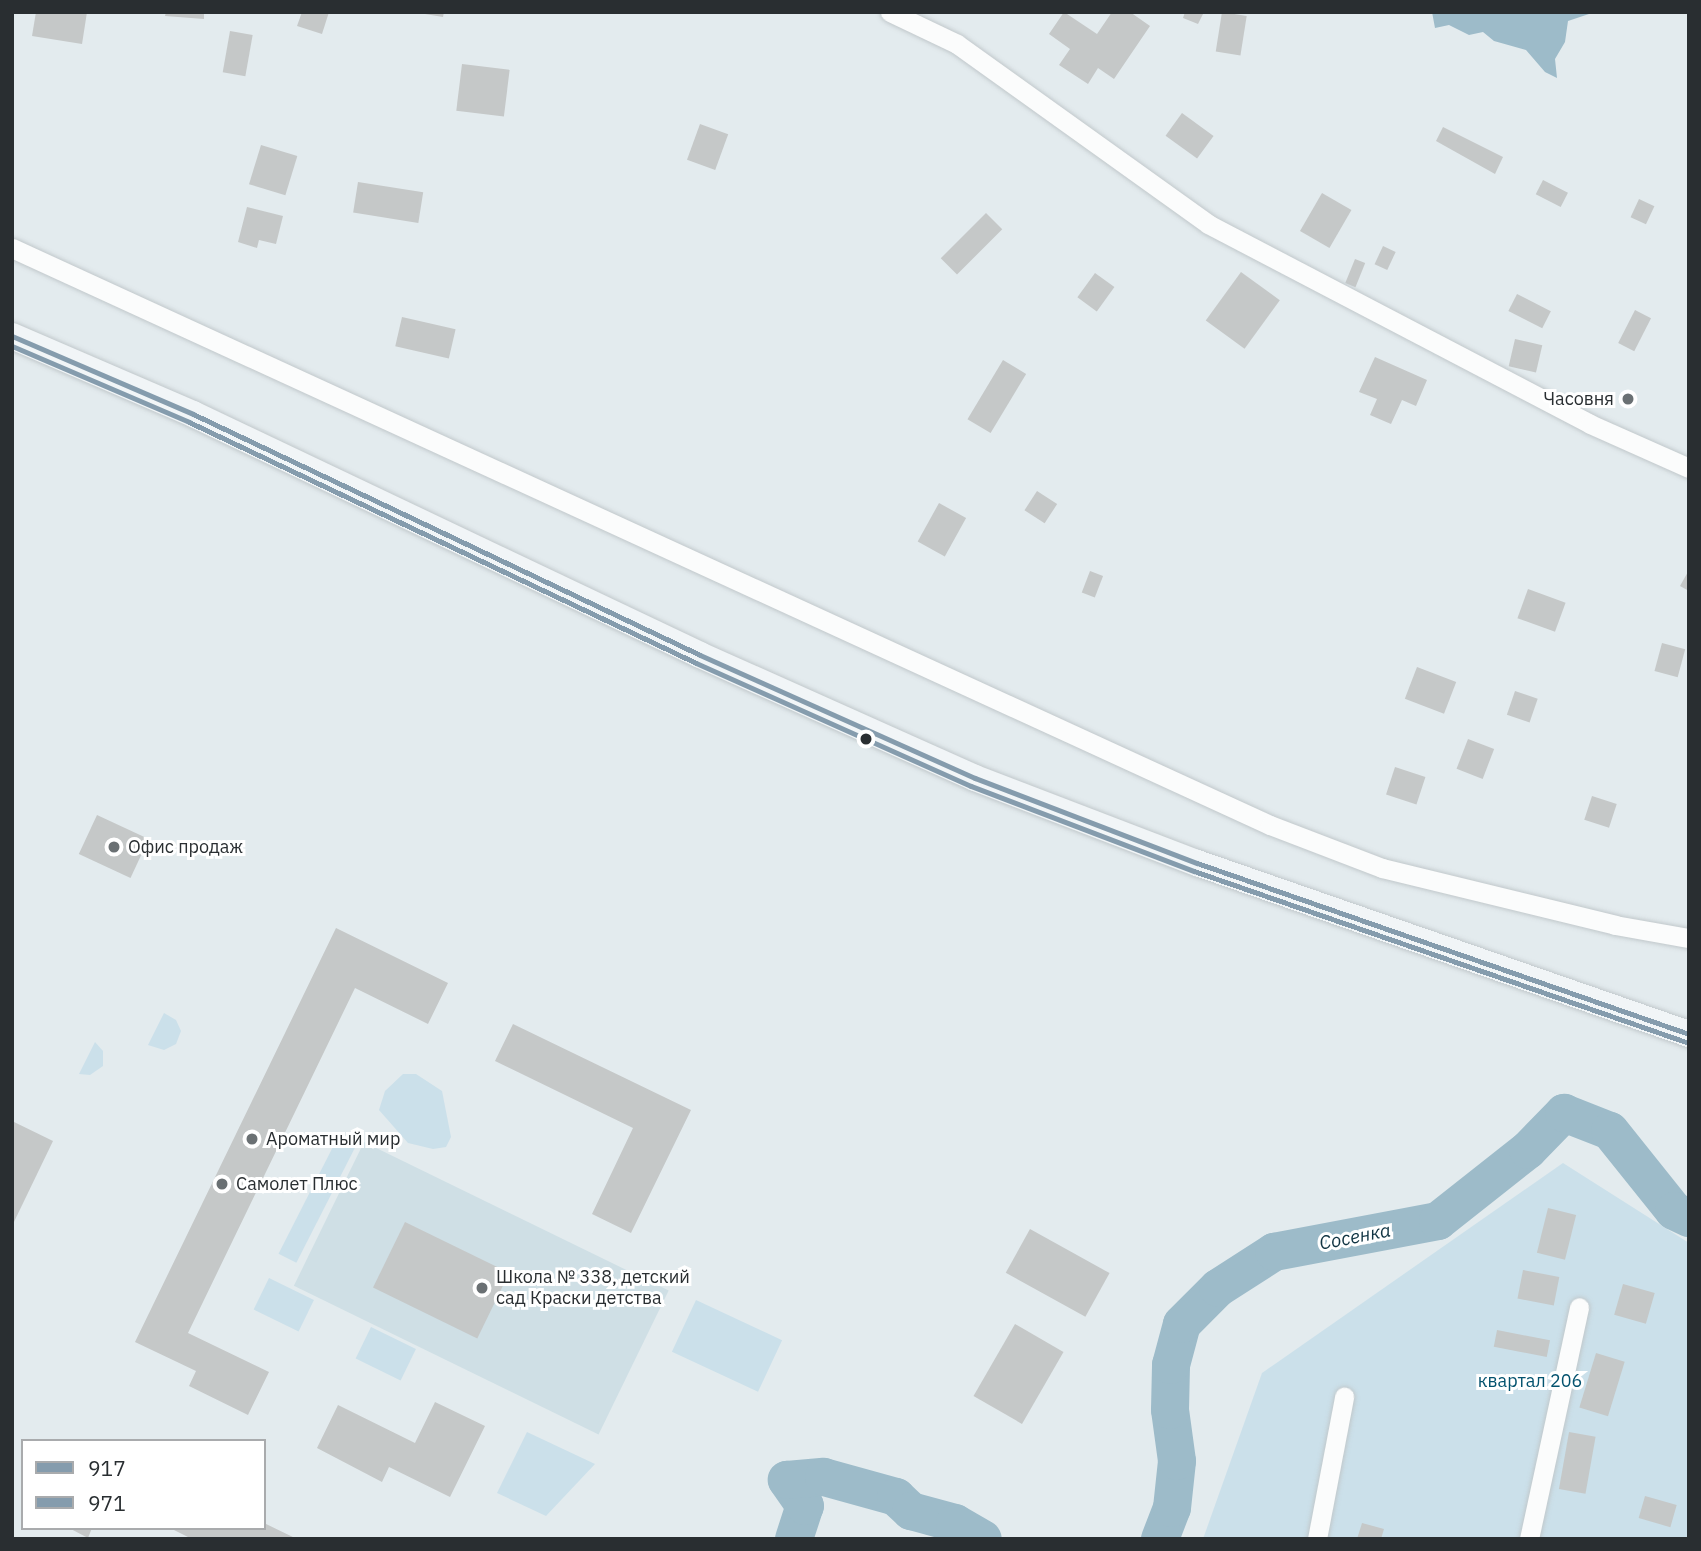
<!DOCTYPE html>
<html>
<head>
<meta charset="utf-8">
<style>
  body { margin:0 }
  #map { position:relative; width:1701px; height:1551px; overflow:hidden; background:#e3ebee; font-family:"IBM Plex Sans",sans-serif }
  div>[style] { position:absolute }
  [style*='--x'] { left:calc(var(--x)*1px); top:calc(var(--y)*1px); width:calc(var(--w)*1px); rotate:calc(var(--a)*1deg) }
  .built>* { inset:0; background:#cfdfe5; transform-origin:0 0 }
  .green>* { inset:0; background:#cbe0ea; transform-origin:0 0 }
  .water>* { inset:0; background:#9dbbc9 }
  .river>* { height:38px; margin:-19px; padding:0 19px; transform-origin:19px; border-radius:19px; background:#9dbbc9 }
  .building>* { inset:0; background:#c5c8c8; transform-origin:0 0 }
  .roads { filter:drop-shadow(0 0 2px #c1c8cb) drop-shadow(0 0 2px #c1c8cb) }
  .minor>* { height:19px; margin:-9.5px; padding:0 9.5px; transform-origin:9.5px; border-radius:9.5px; background:#fbfcfc }
  .secondary>* { height:26px; margin:-13px; padding:0 13px; transform-origin:13px; border-radius:13px; background:#f1f5f7 }
  .bus-1>* { height:5px; margin:-2.5px; padding:0 2.5px; transform-origin:2.5px; border-radius:2.5px; background:#859cad }
  .bus-2>* { height:5px; margin:-2.5px; padding:0 2.5px; transform-origin:2.5px; border-radius:2.5px; background:#859cad }
  .dots>* { width:19px; height:19px; translate:-50% -50%; box-sizing:border-box; border:4px solid #fff; border-radius:50% }
  span { translate:-50% -50%; white-space:nowrap; text-align:center; line-height:1.15; -webkit-text-stroke:6px #fff; paint-order:stroke }
  .poi-label { font-size:18px; color:#292e31 }
  .right { translate:-100% -50%; text-align:right }
  .left { translate:0 -50%; text-align:left }
  .park-label { font-size:18px; color:#03526e }
  .water-label { font-size:19px; color:#0f3342; font-style:italic }
  .frame { position:absolute; inset:0; border:14px solid #292e31; pointer-events:none }
  .legend { position:absolute; left:21px; top:1439px; width:245px; height:91px; box-sizing:border-box; background:#fff; border:2px solid #a9abad; margin:0; padding:9px 12px; list-style:none; font-size:21px; color:#292e31 }
  .legend li { display:flex; align-items:center; gap:14px; height:35px }
  .legend b { width:35px; border:2px solid #a9abad }
</style>
</head>
<body>
<div id="map">
  <div class="built">
    <div style="left:364px;top:1142px;width:339px;height:160px;rotate:26deg"></div>
  </div>
  <div class="green">
    <div style="clip-path:polygon(164px 1013px,176px 1020px,181px 1031px,176px 1044px,164px 1050px,148px 1045px)"></div>
    <div style="clip-path:polygon(95px 1042px,103px 1051px,103px 1066px,90px 1075px,79px 1074px)"></div>
    <div style="clip-path:polygon(403px 1074px,416px 1074px,442px 1091px,451px 1137px,446px 1147px,433px 1149px,408px 1143px,379px 1110px,385px 1091px)"></div>
    <div style="left:338px;top:1137px;width:20px;height:131px;rotate:27deg"></div>
    <div style="clip-path:polygon(1563px 1163px,1689px 1243px,1689px 1539px,1203px 1539px,1262px 1373px)"></div>
    <div style="left:269px;top:1278px;width:50px;height:35px;rotate:26deg"></div>
    <div style="left:696px;top:1300px;width:95px;height:57px;rotate:25deg"></div>
    <div style="left:371px;top:1327px;width:50px;height:35px;rotate:26deg"></div>
    <div style="clip-path:polygon(527px 1432px,595px 1464px,546px 1516px,497px 1493px)"></div>
  </div>
  <div class="water">
    <div style="clip-path:polygon(1432px 12px,1595px 12px,1568px 21px,1565px 42px,1555px 59px,1557px 78px,1545px 72px,1526px 50px,1494px 41px,1483px 32px,1469px 35px,1449px 25px,1435px 28px)"></div>
  </div>
  <div class="river">
    <div style="--x:794;--y:1539;--w:35;--a:-72"></div>
    <div style="--x:805;--y:1506;--w:32;--a:-125"></div>
    <div style="--x:787;--y:1480;--w:37;--a:-5"></div>
    <div style="--x:824;--y:1477;--w:75;--a:15.5"></div>
    <div style="--x:896;--y:1497;--w:21;--a:43"></div>
    <div style="--x:911;--y:1511;--w:46;--a:15.3"></div>
    <div style="--x:955;--y:1523;--w:32;--a:30"></div>
    <div style="--x:1160;--y:1539;--w:33;--a:-69"></div>
    <div style="--x:1172;--y:1508;--w:47;--a:-83.9"></div>
    <div style="--x:1177;--y:1461;--w:51;--a:-97.8"></div>
    <div style="--x:1170;--y:1410;--w:45;--a:-88.7"></div>
    <div style="--x:1171;--y:1365;--w:42;--a:-75"></div>
    <div style="--x:1182;--y:1324;--w:51;--a:-45"></div>
    <div style="--x:1218;--y:1288;--w:67;--a:-32.7"></div>
    <div style="--x:1274;--y:1252;--w:167;--a:-10.7"></div>
    <div style="--x:1438;--y:1221;--w:115;--a:-38.3"></div>
    <div style="--x:1528;--y:1150;--w:52;--a:-45.8"></div>
    <div style="--x:1564;--y:1113;--w:49;--a:21.4"></div>
    <div style="--x:1610;--y:1131;--w:102;--a:51.3"></div>
    <div style="--x:1674;--y:1211;--w:17;--a:25"></div>
  </div>
  <div class="building">
    <div style="clip-path:polygon(36px 12px,87px 12px,82px 44px,32px 36px)"></div>
    <div style="clip-path:polygon(166px 12px,204px 12px,204px 19px,165px 16px)"></div>
    <div style="clip-path:polygon(302px 12px,329px 12px,322px 34px,297px 26px)"></div>
    <div style="clip-path:polygon(413px 12px,444px 12px,443px 17px)"></div>
    <div style="clip-path:polygon(1064px 12px,1097px 34px,1112px 12px,1130px 12px,1150px 26px,1114px 79px,1098px 68px,1088px 84px,1059px 65px,1070px 49px,1049px 34px)"></div>
    <div style="clip-path:polygon(1185px 12px,1204px 12px,1198px 24px,1183px 18px)"></div>
    <div style="left:1222px;top:12px;width:25px;height:40px;rotate:9deg"></div>
    <div style="left:230px;top:31px;width:23px;height:42px;rotate:10deg"></div>
    <div style="left:462px;top:64px;width:48px;height:47px;rotate:7deg"></div>
    <div style="left:1182px;top:113px;width:39px;height:28px;rotate:36deg"></div>
    <div style="left:700px;top:124px;width:30px;height:38px;rotate:20deg"></div>
    <div style="clip-path:polygon(1443px 127px,1503px 157px,1495px 174px,1436px 141px)"></div>
    <div style="left:261px;top:145px;width:38px;height:41px;rotate:17deg"></div>
    <div style="left:1543px;top:180px;width:28px;height:16px;rotate:27deg"></div>
    <div style="left:358px;top:182px;width:66px;height:31px;rotate:9deg"></div>
    <div style="left:1322px;top:193px;width:34px;height:44px;rotate:30deg"></div>
    <div style="left:1639px;top:199px;width:17px;height:20px;rotate:25deg"></div>
    <div style="clip-path:polygon(247px 207px,283px 216px,276px 244px,259px 240px,257px 248px,238px 242px)"></div>
    <div style="left:986px;top:213px;width:23px;height:64px;rotate:45deg"></div>
    <div style="left:1383px;top:246px;width:14px;height:20px;rotate:25deg"></div>
    <div style="left:1355px;top:259px;width:11px;height:26px;rotate:22deg"></div>
    <div style="left:1241px;top:272px;width:48px;height:60px;rotate:36deg"></div>
    <div style="left:1095px;top:273px;width:24px;height:30px;rotate:36deg"></div>
    <div style="left:1517px;top:294px;width:38px;height:19px;rotate:27deg"></div>
    <div style="left:1635px;top:310px;width:18px;height:37px;rotate:27deg"></div>
    <div style="left:402px;top:317px;width:55px;height:30px;rotate:13deg"></div>
    <div style="left:1515px;top:339px;width:28px;height:28px;rotate:13deg"></div>
    <div style="clip-path:polygon(1375px 357px,1427px 380px,1416px 406px,1402px 400px,1391px 424px,1370px 415px,1377px 399px,1359px 392px)"></div>
    <div style="left:1003px;top:360px;width:27px;height:69px;rotate:31deg"></div>
    <div style="left:1037px;top:491px;width:24px;height:23px;rotate:33deg"></div>
    <div style="left:939px;top:503px;width:31px;height:44px;rotate:29deg"></div>
    <div style="clip-path:polygon(1689px 570px,1689px 591px,1680px 586px)"></div>
    <div style="left:1090px;top:571px;width:14px;height:23px;rotate:21deg"></div>
    <div style="left:1528px;top:589px;width:40px;height:31px;rotate:20deg"></div>
    <div style="left:1662px;top:643px;width:24px;height:29px;rotate:15deg"></div>
    <div style="left:1417px;top:667px;width:42px;height:34px;rotate:21deg"></div>
    <div style="left:1515px;top:691px;width:24px;height:25px;rotate:19deg"></div>
    <div style="left:1468px;top:739px;width:28px;height:32px;rotate:21deg"></div>
    <div style="left:1395px;top:767px;width:32px;height:29px;rotate:18deg"></div>
    <div style="left:1592px;top:796px;width:26px;height:25px;rotate:18deg"></div>
    <div style="left:97px;top:815px;width:57px;height:43px;rotate:25deg"></div>
    <div style="clip-path:polygon(336px 928px,448px 983px,428px 1024px,355px 988px,188px 1333px,269px 1372px,248px 1415px,189px 1386px,196px 1371px,135px 1342px)"></div>
    <div style="clip-path:polygon(513px 1024px,691px 1110px,631px 1233px,592px 1214px,633px 1128px,495px 1061px)"></div>
    <div style="clip-path:polygon(12px 1121px,53px 1141px,12px 1226px)"></div>
    <div style="left:1548px;top:1208px;width:29px;height:46px;rotate:14deg"></div>
    <div style="left:405px;top:1222px;width:116px;height:73px;rotate:26deg"></div>
    <div style="left:1030px;top:1229px;width:91px;height:50px;rotate:29deg"></div>
    <div style="left:1523px;top:1270px;width:37px;height:29px;rotate:11deg"></div>
    <div style="left:1623px;top:1284px;width:33px;height:32px;rotate:16deg"></div>
    <div style="left:1015px;top:1324px;width:56px;height:83px;rotate:30deg"></div>
    <div style="left:1497px;top:1330px;width:54px;height:17px;rotate:11deg"></div>
    <div style="left:1596px;top:1353px;width:30px;height:57px;rotate:17deg"></div>
    <div style="clip-path:polygon(435px 1402px,485px 1426px,450px 1497px,389px 1467px,382px 1482px,317px 1448px,338px 1405px,415px 1443px)"></div>
    <div style="left:1569px;top:1432px;width:27px;height:58px;rotate:10deg"></div>
    <div style="left:1645px;top:1496px;width:33px;height:23px;rotate:16deg"></div>
    <div style="clip-path:polygon(264px 1523px,297px 1539px,192px 1539px,170px 1528px,264px 1528px)"></div>
    <div style="clip-path:polygon(1362px 1523px,1384px 1529px,1381px 1539px,1357px 1539px)"></div>
    <div style="clip-path:polygon(69px 1528px,92px 1528px,88px 1538px)"></div>
  </div>
  <div class="roads">
    <div class="minor">
      <div style="--x:890;--y:12;--w:74;--a:25.5"></div>
      <div style="--x:957;--y:44;--w:309;--a:35.6"></div>
      <div style="--x:1208;--y:224;--w:431;--a:27.6"></div>
      <div style="--x:1590;--y:424;--w:108;--a:24"></div>
      <div style="--x:12;--y:248;--w:1384;--a:24.64"></div>
      <div style="--x:1270;--y:825;--w:120;--a:21"></div>
      <div style="--x:1382;--y:868;--w:240;--a:13.7"></div>
      <div style="--x:1615;--y:925;--w:75;--a:10"></div>
      <div style="--x:1317;--y:1539;--w:145;--a:-79.2"></div>
      <div style="--x:1529;--y:1539;--w:237;--a:-77.8"></div>
    </div>
    <div class="secondary">
      <div style="--x:12;--y:336;--w:197;--a:23.3"></div>
      <div style="--x:193;--y:414;--w:561;--a:25.42"></div>
      <div style="--x:700;--y:655;--w:301;--a:24.1"></div>
      <div style="--x:975;--y:778;--w:238;--a:21"></div>
      <div style="--x:1197;--y:863;--w:521;--a:19.17"></div>
    </div>
  </div>
  <div class="bus-1">
    <div style="--x:12;--y:336;--w:197;--a:23.3"></div>
    <div style="--x:193;--y:414;--w:561;--a:25.42"></div>
    <div style="--x:700;--y:655;--w:301;--a:24.1"></div>
    <div style="--x:975;--y:778;--w:238;--a:21"></div>
    <div style="--x:1197;--y:863;--w:521;--a:19.17"></div>
  </div>
  <div class="bus-2">
    <div style="--x:12;--y:346;--w:193;--a:23.2"></div>
    <div style="--x:189;--y:422;--w:561;--a:25.42"></div>
    <div style="--x:696;--y:663;--w:301;--a:24.1"></div>
    <div style="--x:971;--y:786;--w:239;--a:20.9"></div>
    <div style="--x:1194;--y:871;--w:521;--a:19.17"></div>
  </div>
  <div class="dots">
    <div style="left:1628px;top:399px;background:#6a7073"></div>
    <div style="left:866px;top:739px;background:#292e31"></div>
    <div style="left:114px;top:847px;background:#6a7073"></div>
    <div style="left:252px;top:1139px;background:#6a7073"></div>
    <div style="left:222px;top:1184px;background:#6a7073"></div>
    <div style="left:482px;top:1288px;background:#6a7073"></div>
  </div>
  <div class="poi-label">
    <span class="right" style="left:1614px;top:399px">Часовня</span>
    <span class="left" style="left:128px;top:847px">Офис продаж</span>
    <span class="left" style="left:266px;top:1139px">Ароматный мир</span>
    <span class="left" style="left:236px;top:1184px">Самолет Плюс</span>
    <span class="left" style="left:496px;top:1288px">Школа № 338, детский<br>сад Краски детства</span>
  </div>
  <div class="park-label">
    <span style="left:1530px;top:1381px">квартал 206</span>
  </div>
  <div class="water-label">
    <span style="left:1355px;top:1237px;rotate:-11deg">Сосенка</span>
  </div>
  <div class="frame"></div>
  <ul class="legend">
  <li><b style="height:9px;background:#859cad"></b>917</li>
  <li><b style="height:9px;background:#859cad"></b>971</li>
  </ul>
</div>
</body>
</html>
